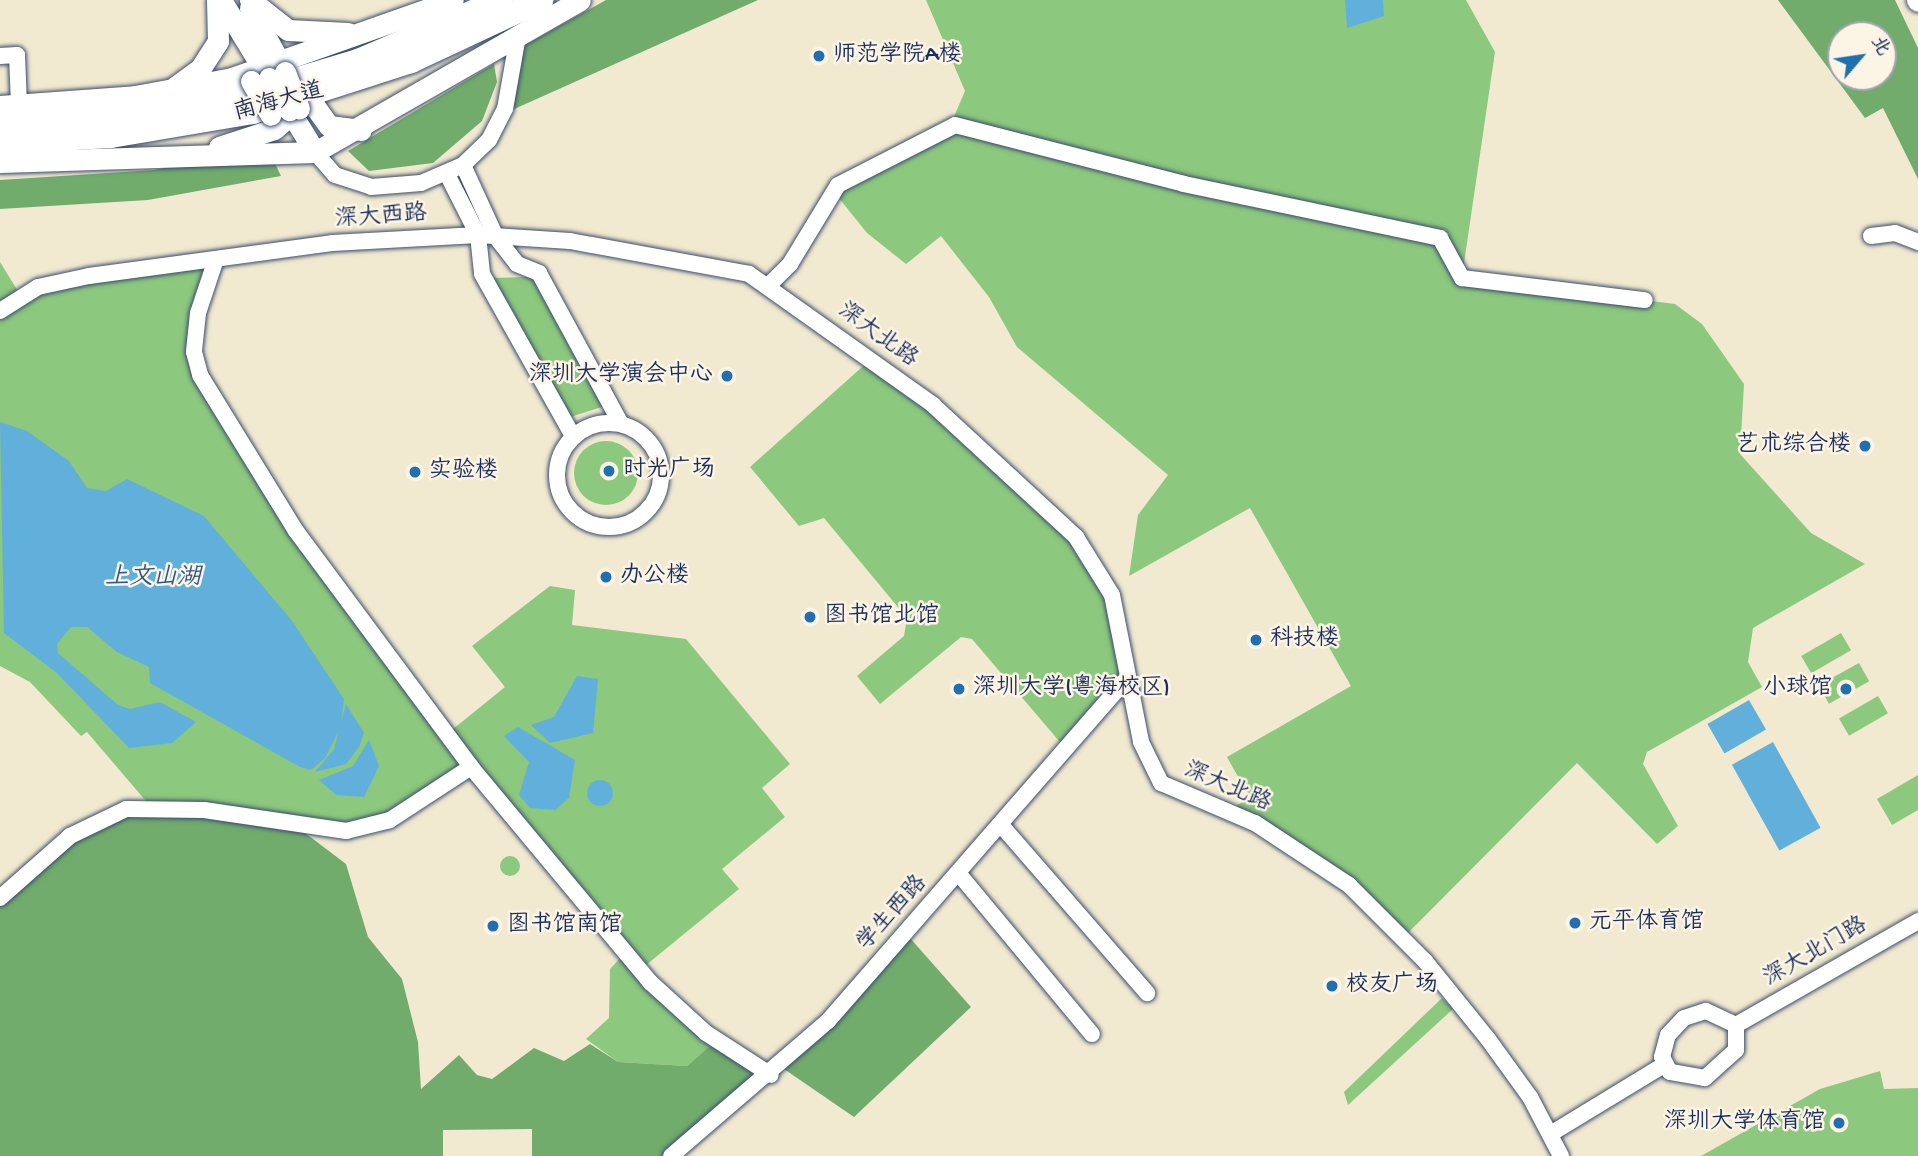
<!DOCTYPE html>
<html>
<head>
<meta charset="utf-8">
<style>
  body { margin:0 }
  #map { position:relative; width:1918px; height:1156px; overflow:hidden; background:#f1ead0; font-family:"Gochi Hand","LXGW WenKai TC",sans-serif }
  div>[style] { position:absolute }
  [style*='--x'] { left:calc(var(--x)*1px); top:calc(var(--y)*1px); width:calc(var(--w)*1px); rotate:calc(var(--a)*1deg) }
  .green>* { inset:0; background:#8cc87d; transform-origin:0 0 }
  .round { border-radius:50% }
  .forest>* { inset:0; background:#71ac6c }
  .water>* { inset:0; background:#61b0db; transform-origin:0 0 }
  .roads { filter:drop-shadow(0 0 2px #3b4b6f) drop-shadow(0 0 2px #3b4b6f) }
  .street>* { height:16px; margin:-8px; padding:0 8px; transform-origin:8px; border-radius:8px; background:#fff }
  .street>.ring { margin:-8px; padding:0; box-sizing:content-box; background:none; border:16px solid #fff; border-radius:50% }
  .secondary>* { height:21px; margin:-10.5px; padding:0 10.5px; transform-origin:10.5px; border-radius:10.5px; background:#fff }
  .primary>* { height:24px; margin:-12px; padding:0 12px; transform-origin:12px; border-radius:12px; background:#fff }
  .bridges { filter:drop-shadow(0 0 2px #3b4b6f) drop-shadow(0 0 2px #3b4b6f) }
  .secondary-bridge>* { height:21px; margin:-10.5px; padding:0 10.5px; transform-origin:10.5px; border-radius:10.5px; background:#fff }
  .dots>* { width:19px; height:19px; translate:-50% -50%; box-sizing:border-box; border:4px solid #fcf5e5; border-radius:50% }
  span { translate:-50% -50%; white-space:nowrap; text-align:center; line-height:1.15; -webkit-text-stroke:5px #fcf5e5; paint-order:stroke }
  .poi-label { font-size:23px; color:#1b2f5e }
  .left { translate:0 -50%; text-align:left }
  .right { translate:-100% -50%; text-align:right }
  .street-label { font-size:23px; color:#1b2f5e }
  .water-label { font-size:24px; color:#305684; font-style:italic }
  .north { position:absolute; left:1827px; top:21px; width:70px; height:70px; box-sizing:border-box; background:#fcf5e5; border:2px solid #a2a6af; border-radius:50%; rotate:61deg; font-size:19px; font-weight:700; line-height:28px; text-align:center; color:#1b2f5e }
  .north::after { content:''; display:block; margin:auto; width:24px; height:32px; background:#1f6fb2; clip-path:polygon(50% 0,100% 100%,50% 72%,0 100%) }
</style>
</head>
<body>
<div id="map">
  <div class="green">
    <div style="clip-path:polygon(926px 0,1466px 0,1495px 52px,1462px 277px,1675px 304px,1702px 324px,1744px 384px,1740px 454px,1811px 533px,1865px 564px,1753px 628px,1748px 662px,1762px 687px,1647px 752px,1643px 764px,1678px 826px,1657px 844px,1577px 763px,1402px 939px,1349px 885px,1225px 812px,1250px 798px,1227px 757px,1351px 686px,1250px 508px,1129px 576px,1138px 515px,1168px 475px,1017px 347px,989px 297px,941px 236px,906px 264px,867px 233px,834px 192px,950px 126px,965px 91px)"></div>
    <div style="clip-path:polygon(0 262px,21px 296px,215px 262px,194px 352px,215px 404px,447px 734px,505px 687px,472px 646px,550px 586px,575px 590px,572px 625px,686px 639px,790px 764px,762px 788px,785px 817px,722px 869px,739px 889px,640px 970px,717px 1040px,706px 1050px,687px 1066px,618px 1062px,586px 1039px,609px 1018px,610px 969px,625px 953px,471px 767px,428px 798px,346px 831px,151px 807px,87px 732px,81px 736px,30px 682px,0 666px)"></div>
    <div style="clip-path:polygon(533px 277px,605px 406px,567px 418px,492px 278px)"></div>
    <div style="clip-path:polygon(870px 360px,933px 405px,1101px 570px,1126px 679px,1065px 748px,972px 639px,961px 637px,880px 704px,857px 676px,904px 636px,907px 618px,824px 518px,799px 526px,750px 467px)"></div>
    <div class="round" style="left:574px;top:441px;width:64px;height:64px"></div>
    <div style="left:1841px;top:633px;width:20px;height:46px;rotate:60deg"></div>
    <div style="left:1859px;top:663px;width:21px;height:46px;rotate:61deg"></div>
    <div style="left:1878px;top:696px;width:20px;height:45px;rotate:60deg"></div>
    <div style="clip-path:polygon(1918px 775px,1918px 810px,1892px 825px,1877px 799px)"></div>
    <div class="round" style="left:500px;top:856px;width:20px;height:20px"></div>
    <div style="clip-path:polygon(1442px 998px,1453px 1009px,1348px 1105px,1344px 1092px)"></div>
    <div style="clip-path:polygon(1880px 1071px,1884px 1089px,1918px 1088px,1918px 1156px,1701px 1156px,1820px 1089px)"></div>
  </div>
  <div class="forest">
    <div style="clip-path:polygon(606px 0,758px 0,512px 110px,520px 48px)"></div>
    <div style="clip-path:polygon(evenodd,1778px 0,1895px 0,1918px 48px,1918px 179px,1883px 108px,1865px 118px,1778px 0,1841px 35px,1883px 35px,1883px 77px,1841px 77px,1841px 35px)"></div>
    <div style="clip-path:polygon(494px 64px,497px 82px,482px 121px,433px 163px,369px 171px,348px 151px)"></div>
    <div style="clip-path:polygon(268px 149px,281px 176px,148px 200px,0 209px,0 180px,154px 170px)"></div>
    <div style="clip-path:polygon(126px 809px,296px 826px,346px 864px,368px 937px,402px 979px,418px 1042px,421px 1089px,459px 1055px,477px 1075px,492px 1079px,534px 1048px,564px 1061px,590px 1044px,618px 1062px,687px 1066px,717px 1040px,771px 1075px,671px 1156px,532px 1156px,532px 1129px,443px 1130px,443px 1156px,0 1156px,0 898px,55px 847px)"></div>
    <div style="clip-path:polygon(910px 938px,971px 1007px,854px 1117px,784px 1069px)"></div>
  </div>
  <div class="water">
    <div style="clip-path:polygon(1345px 0,1383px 0,1384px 16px,1347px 28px)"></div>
    <div style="clip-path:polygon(0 422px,27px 431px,69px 461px,87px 488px,106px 491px,127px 479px,204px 516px,292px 621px,344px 699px,341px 727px,325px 758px,311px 770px,300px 767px,150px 683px,149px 667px,117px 652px,87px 627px,71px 627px,57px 644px,58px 653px,118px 705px,130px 709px,160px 702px,196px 722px,172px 743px,129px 748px,57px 673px,4px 633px)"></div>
    <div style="clip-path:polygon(577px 676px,598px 679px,593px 733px,550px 743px,531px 725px,554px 717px)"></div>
    <div style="left:1749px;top:700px;width:34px;height:48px;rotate:60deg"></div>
    <div style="clip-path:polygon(346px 704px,364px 733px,359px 747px,346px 764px,315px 772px,334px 749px)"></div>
    <div style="clip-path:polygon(518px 727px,575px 760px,569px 798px,555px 810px,530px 808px,519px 795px,529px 762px,504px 736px)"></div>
    <div style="clip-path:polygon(369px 740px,379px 766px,364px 797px,336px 795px,319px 780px,353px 766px)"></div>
    <div style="left:1773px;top:742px;width:98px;height:47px;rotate:61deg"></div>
    <div class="round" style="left:587px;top:780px;width:26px;height:26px"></div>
  </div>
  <div class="roads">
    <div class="street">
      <div style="--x:0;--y:56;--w:17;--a:-3"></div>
      <div style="--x:17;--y:55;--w:50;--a:87.7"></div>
      <div style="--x:315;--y:152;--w:30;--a:49"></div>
      <div style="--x:335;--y:175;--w:38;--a:18"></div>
      <div style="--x:371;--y:187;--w:50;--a:-4.6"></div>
      <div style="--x:421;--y:183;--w:46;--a:-23.2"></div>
      <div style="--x:463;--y:165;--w:36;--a:-44"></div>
      <div style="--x:489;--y:140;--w:35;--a:-63"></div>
      <div style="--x:505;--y:109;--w:74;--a:-79.9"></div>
      <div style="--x:463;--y:165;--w:79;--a:65.4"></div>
      <div style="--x:496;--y:237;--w:34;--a:52"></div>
      <div style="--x:517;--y:264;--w:24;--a:22"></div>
      <div style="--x:539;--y:273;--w:172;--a:61.5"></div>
      <div style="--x:447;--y:174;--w:68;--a:63.1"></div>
      <div style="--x:478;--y:235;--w:39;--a:84"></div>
      <div style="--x:482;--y:274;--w:186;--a:60.7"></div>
      <div style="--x:1871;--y:236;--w:24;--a:-7"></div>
      <div style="--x:1895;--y:233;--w:25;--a:21"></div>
      <div style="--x:215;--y:262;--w:54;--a:108.4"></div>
      <div style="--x:198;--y:313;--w:39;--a:96"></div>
      <div style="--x:194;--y:352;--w:24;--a:75"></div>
      <div style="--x:200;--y:375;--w:183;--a:58.4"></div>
      <div style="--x:296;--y:531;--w:294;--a:53.4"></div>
      <div style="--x:471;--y:767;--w:280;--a:50.2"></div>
      <div style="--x:650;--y:982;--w:76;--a:42.3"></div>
      <div style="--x:706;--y:1033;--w:77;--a:32.9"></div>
      <div style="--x:769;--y:285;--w:30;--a:-45"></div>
      <div style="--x:790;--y:264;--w:92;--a:-58.7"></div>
      <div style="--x:838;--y:185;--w:131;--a:-27.1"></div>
      <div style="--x:955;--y:125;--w:236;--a:14.4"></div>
      <div style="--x:1184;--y:184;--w:262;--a:11.9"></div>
      <div style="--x:1440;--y:238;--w:46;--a:61.2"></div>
      <div style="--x:1462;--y:278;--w:184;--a:6.9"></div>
      <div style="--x:0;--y:311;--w:45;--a:-32.3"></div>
      <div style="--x:38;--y:287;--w:52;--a:-12.2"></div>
      <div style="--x:89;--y:276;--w:245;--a:-7.7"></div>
      <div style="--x:332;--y:243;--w:146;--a:-3.1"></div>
      <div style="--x:478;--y:235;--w:92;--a:3.7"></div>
      <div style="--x:570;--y:241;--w:182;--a:10.4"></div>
      <div style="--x:749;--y:274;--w:226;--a:35.4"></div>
      <div style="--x:933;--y:405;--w:195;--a:42.7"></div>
      <div style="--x:1076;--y:537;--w:68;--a:58.2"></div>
      <div style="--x:1112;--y:595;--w:150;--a:78.8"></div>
      <div style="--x:1141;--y:742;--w:46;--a:64"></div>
      <div style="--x:1161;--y:783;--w:102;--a:23.1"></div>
      <div style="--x:1255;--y:823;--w:113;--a:33.4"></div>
      <div style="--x:1349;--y:885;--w:107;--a:45"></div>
      <div style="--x:1425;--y:961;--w:100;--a:51.1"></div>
      <div style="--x:1488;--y:1039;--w:72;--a:54.1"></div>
      <div style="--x:1530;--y:1097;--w:67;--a:62.3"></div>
      <div class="ring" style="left:557px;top:423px;width:88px;height:88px"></div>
      <div style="--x:1001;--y:825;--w:223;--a:49"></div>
      <div style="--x:959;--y:874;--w:208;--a:50.3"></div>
      <div style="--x:0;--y:898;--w:94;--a:-41.5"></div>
      <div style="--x:70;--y:836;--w:62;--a:-25.7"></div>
      <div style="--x:126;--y:809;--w:78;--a:0.7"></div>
      <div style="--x:204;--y:810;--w:144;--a:8.4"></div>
      <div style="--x:346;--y:831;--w:45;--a:-14"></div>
      <div style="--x:390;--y:820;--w:97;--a:-33.2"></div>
      <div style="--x:1706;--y:1011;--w:33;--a:25"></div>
      <div style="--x:1736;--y:1025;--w:25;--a:90"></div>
      <div style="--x:1736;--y:1050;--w:42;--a:137.9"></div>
      <div style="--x:1705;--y:1078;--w:36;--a:-170"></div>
      <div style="--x:1670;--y:1072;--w:17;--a:-118"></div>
      <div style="--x:1662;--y:1057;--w:23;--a:-75"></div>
      <div style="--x:1668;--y:1035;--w:23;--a:-47"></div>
      <div style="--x:1684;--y:1018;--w:23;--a:-18"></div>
      <div style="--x:1736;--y:1025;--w:210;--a:-29.7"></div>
      <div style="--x:1552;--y:1133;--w:131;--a:-31.3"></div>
      <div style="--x:671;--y:1156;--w:207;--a:-40.7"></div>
      <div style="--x:828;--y:1021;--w:454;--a:-48.9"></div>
    </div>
    <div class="secondary">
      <div style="--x:221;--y:0;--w:90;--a:58.6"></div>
      <div style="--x:250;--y:0;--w:48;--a:38.3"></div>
      <div style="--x:288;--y:30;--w:60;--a:2.9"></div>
      <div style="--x:1917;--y:0;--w:1;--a:45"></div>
      <div style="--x:250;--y:8;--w:73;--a:61.3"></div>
      <div style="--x:175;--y:87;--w:31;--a:-36"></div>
      <div style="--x:200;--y:69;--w:33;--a:-57"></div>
      <div style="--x:218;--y:41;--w:41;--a:-91.4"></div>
      <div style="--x:313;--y:104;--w:27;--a:54"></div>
      <div style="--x:329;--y:126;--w:32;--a:7"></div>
      <div style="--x:0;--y:106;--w:135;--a:-4.2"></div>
      <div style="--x:135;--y:96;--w:99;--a:-10.5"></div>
      <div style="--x:232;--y:78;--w:234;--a:-19.4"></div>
      <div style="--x:289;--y:110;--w:49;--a:58.2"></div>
      <div style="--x:219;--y:147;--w:58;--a:-18.1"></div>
      <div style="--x:274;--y:129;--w:33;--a:-40"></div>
      <div style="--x:0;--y:162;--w:315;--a:-1.8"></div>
      <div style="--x:315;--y:152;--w:305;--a:-29.8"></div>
    </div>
    <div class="primary">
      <div style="--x:0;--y:124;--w:109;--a:-3.2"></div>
      <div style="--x:109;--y:118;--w:138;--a:-9.6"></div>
      <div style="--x:245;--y:95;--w:118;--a:-16.7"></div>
      <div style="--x:358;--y:61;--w:155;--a:-23.1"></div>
      <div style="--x:0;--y:142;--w:111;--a:-3.1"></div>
      <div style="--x:111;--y:136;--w:144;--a:-9.6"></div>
      <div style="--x:253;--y:112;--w:166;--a:-17.9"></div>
      <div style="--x:411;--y:61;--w:144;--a:-25.1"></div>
    </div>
  </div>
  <div class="bridges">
    <div class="secondary-bridge">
      <div style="--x:285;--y:72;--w:39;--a:69"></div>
      <div style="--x:269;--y:78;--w:38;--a:58"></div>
      <div style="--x:251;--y:81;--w:39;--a:60"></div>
    </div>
  </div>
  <div class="dots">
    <div style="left:819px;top:56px;background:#1f6fb2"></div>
    <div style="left:727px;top:376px;background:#1f6fb2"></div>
    <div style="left:1865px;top:446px;background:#1f6fb2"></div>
    <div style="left:609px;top:471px;background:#1f6fb2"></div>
    <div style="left:415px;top:472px;background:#1f6fb2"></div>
    <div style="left:606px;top:577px;background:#1f6fb2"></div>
    <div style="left:810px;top:617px;background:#1f6fb2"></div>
    <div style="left:1256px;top:640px;background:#1f6fb2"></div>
    <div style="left:959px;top:689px;background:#1f6fb2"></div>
    <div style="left:1846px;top:689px;background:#1f6fb2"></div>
    <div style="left:1575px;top:923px;background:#1f6fb2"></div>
    <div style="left:493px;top:926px;background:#1f6fb2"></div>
    <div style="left:1332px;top:986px;background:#1f6fb2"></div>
    <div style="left:1839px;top:1123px;background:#1f6fb2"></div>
  </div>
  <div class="poi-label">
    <span class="left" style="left:833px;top:56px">师范学院A楼</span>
    <span class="right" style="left:713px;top:376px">深圳大学演会中心</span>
    <span class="right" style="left:1851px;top:446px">艺术综合楼</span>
    <span class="left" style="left:623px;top:471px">时光广场</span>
    <span class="left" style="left:429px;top:472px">实验楼</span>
    <span class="left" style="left:620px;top:577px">办公楼</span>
    <span class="left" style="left:824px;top:617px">图书馆北馆</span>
    <span class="left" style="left:1270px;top:640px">科技楼</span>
    <span class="left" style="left:973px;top:689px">深圳大学(粤海校区)</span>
    <span class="right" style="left:1832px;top:689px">小球馆</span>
    <span class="left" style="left:1589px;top:923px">元平体育馆</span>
    <span class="left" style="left:507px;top:926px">图书馆南馆</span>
    <span class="left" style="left:1346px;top:986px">校友广场</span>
    <span class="right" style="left:1825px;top:1123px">深圳大学体育馆</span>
  </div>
  <div class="street-label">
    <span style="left:279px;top:103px;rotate:-15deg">南海大道</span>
    <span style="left:381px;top:218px;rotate:-4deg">深大西路</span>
    <span style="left:877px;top:336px;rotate:36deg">深大北路</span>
    <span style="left:1227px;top:788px;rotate:23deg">深大北路</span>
    <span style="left:893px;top:914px;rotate:-48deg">学生西路</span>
    <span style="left:1816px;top:953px;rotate:-30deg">深大北门路</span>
  </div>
  <div class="water-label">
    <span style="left:153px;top:579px">上文山湖</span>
  </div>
  <div class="north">北</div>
</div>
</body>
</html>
